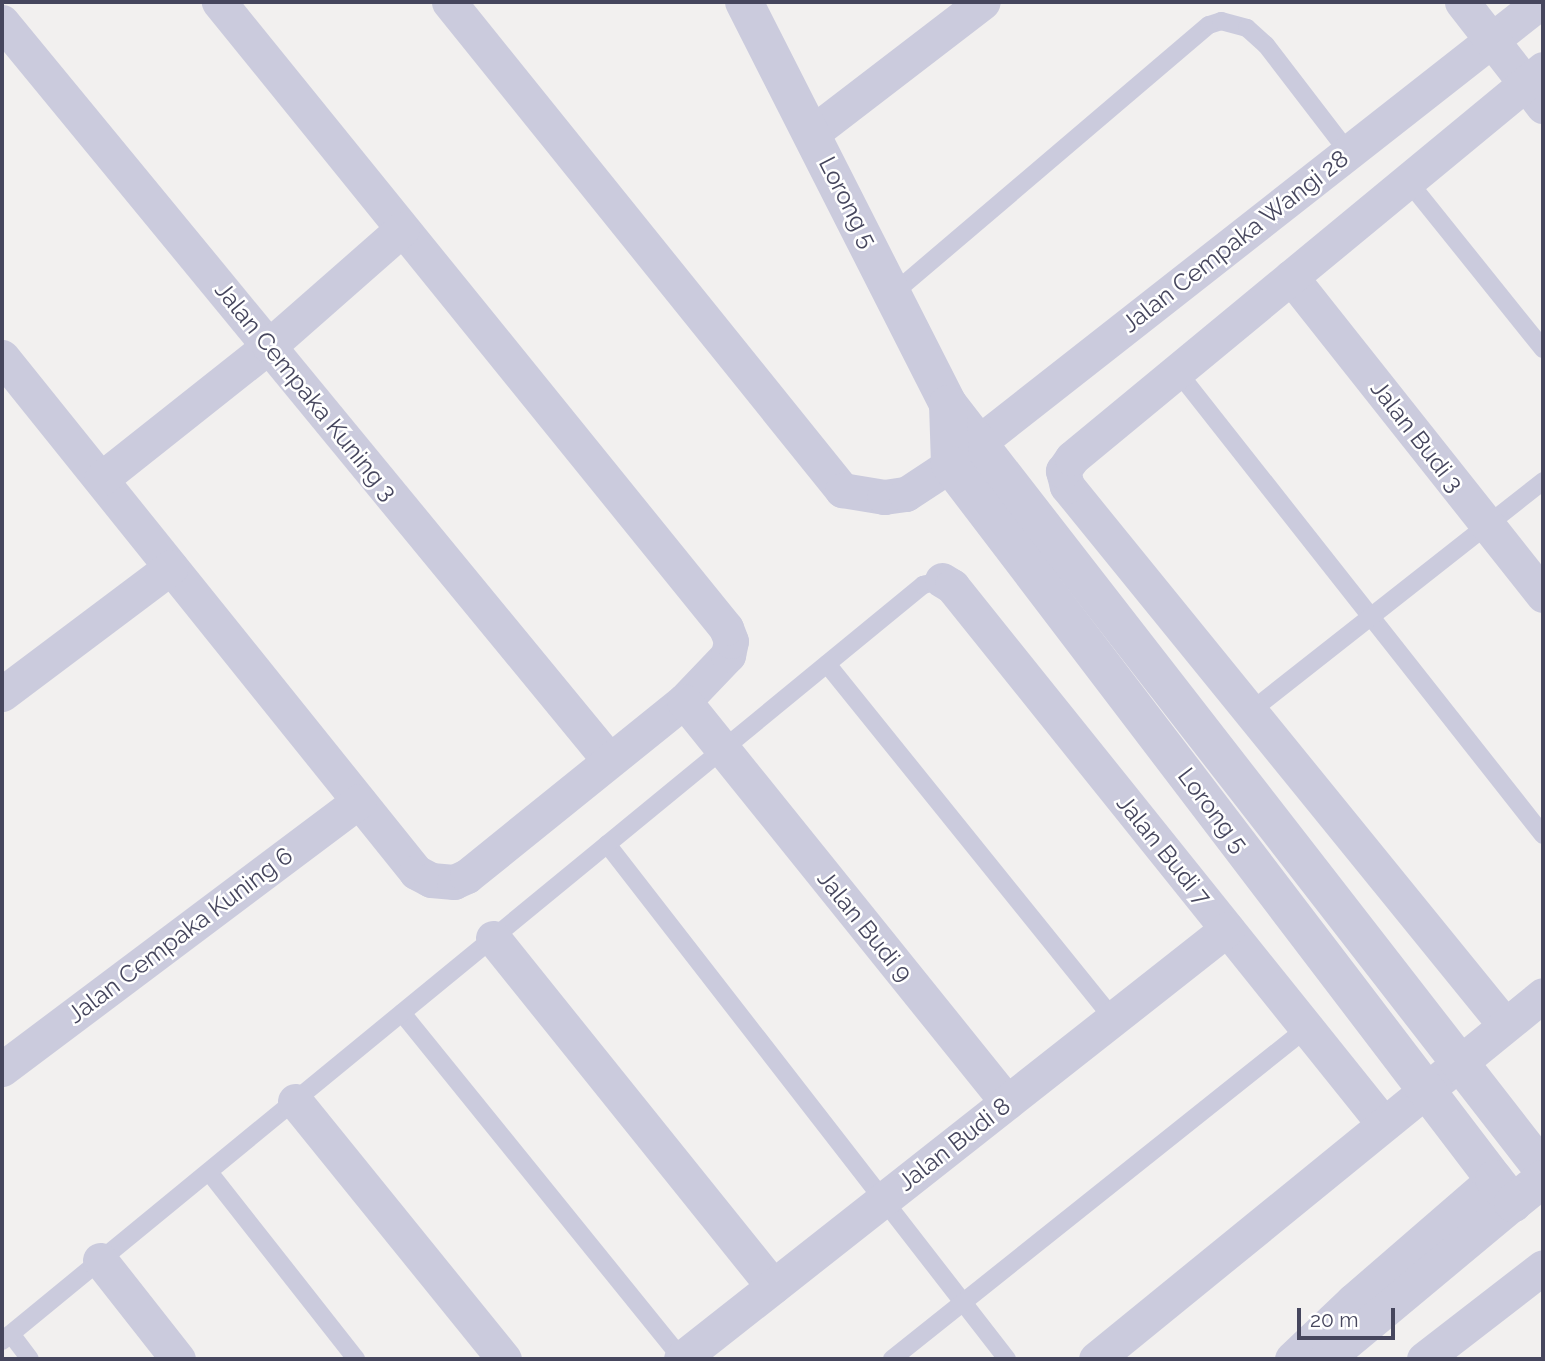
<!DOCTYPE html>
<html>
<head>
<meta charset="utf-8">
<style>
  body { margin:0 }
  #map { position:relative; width:1545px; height:1361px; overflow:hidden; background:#f2f0ef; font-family:Raleway,sans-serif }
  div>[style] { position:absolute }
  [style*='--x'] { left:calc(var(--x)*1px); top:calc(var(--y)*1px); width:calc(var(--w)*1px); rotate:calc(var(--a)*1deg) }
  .service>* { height:18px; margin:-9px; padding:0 9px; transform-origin:9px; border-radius:9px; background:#cbcbdd }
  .minor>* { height:35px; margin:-17.5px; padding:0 17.5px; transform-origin:17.5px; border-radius:17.5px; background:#cbcbdd }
  .tertiary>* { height:38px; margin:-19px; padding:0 19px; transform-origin:19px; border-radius:19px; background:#cbcbdd }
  span { translate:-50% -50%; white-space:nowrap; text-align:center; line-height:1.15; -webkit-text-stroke:5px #fff; paint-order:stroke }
  .street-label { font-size:24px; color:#46465d }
  .frame { position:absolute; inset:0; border:4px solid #46465d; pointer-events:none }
  .scale { position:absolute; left:1297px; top:1308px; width:98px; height:32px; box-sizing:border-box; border:4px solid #46465d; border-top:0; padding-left:9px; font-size:21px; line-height:24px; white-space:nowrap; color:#46465d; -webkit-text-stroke:5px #fff; paint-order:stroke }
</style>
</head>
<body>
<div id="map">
  <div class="service">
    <div style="--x:1408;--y:181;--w:216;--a:51.2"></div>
    <div style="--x:895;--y:292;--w:412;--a:-40.4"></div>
    <div style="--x:1209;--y:25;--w:13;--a:-18"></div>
    <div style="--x:1221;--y:21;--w:27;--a:15"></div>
    <div style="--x:1247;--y:28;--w:25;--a:42"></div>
    <div style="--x:1266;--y:45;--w:136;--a:52.5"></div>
    <div style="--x:1177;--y:371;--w:591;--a:51.73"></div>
    <div style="--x:827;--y:664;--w:455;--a:51.1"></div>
    <div style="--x:1251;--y:711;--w:372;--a:-38.2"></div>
    <div style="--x:607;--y:844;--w:652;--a:52.16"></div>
    <div style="--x:402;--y:1013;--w:445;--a:51"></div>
    <div style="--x:209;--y:1172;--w:238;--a:51.8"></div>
    <div style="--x:11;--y:1334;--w:31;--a:53"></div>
    <div style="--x:2;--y:1341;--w:1192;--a:-39.38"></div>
    <div style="--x:923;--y:585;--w:20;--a:-15"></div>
    <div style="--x:892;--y:1359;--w:531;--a:-38.58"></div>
  </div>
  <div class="minor">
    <div style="--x:449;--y:2;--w:627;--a:51.15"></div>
    <div style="--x:842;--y:490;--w:43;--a:9.5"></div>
    <div style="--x:884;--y:497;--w:22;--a:-8"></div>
    <div style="--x:906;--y:494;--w:53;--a:-33.4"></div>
    <div style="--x:950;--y:465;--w:750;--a:-38.12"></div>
    <div style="--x:1462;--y:2;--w:132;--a:52.1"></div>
    <div style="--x:2;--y:22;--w:956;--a:50.56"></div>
    <div style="--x:812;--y:133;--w:215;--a:-37.5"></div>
    <div style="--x:1291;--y:277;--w:406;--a:51.6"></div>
    <div style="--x:2;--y:357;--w:661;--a:51.2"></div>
    <div style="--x:416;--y:872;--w:17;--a:28"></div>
    <div style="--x:431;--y:880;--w:23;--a:5"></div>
    <div style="--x:454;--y:882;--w:14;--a:-25"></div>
    <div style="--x:467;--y:876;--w:279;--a:-38.9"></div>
    <div style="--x:684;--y:701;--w:64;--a:-46.3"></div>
    <div style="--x:728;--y:655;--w:14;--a:-78"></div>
    <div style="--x:731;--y:641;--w:14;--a:-111"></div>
    <div style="--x:726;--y:628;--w:806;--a:-129"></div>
    <div style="--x:101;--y:479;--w:214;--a:-38.4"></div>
    <div style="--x:269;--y:346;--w:177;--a:-41.3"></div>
    <div style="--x:942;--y:580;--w:12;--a:31"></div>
    <div style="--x:952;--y:586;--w:689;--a:51.25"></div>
    <div style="--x:2;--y:694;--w:211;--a:-36.9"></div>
    <div style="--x:684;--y:701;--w:515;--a:51.15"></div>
    <div style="--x:493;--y:938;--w:447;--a:51.2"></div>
    <div style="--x:1505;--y:1025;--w:695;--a:-129.1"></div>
    <div style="--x:1067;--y:486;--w:16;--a:-105"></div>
    <div style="--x:1063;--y:471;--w:16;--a:-55"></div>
    <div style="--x:1072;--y:458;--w:611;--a:-39.55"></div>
    <div style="--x:2;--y:1069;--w:446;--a:-36.9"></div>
    <div style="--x:295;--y:1101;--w:332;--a:51"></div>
    <div style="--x:100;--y:1260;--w:126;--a:51.8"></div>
    <div style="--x:681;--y:1359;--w:695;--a:-38.22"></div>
    <div style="--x:1096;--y:1359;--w:576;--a:-39.16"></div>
    <div style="--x:1292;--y:1359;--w:84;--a:-43.6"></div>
    <div style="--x:1353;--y:1301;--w:186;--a:-40.9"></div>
    <div style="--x:1326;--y:1359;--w:244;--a:-39.8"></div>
    <div style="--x:1424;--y:1359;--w:150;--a:-37.7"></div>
  </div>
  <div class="tertiary">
    <div style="--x:744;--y:2;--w:451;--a:63.1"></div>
    <div style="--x:948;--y:404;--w:970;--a:52.16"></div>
    <div style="--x:948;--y:404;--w:61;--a:88.1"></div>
    <div style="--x:950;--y:465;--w:898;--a:52.7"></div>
    <div style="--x:1494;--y:1179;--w:31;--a:52"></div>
    <div style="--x:1513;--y:1203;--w:38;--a:-39"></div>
  </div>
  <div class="street-label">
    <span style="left:848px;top:202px;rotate:63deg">Lorong 5</span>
    <span style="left:1235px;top:241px;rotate:-38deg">Jalan Cempaka Wangi 28</span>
    <span style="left:306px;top:391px;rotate:51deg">Jalan Cempaka Kuning 3</span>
    <span style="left:1417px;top:436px;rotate:52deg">Jalan Budi 3</span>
    <span style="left:1213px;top:810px;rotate:53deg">Lorong 5</span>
    <span style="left:1164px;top:850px;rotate:51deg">Jalan Budi 7</span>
    <span style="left:865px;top:926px;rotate:51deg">Jalan Budi 9</span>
    <span style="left:180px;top:935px;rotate:-37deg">Jalan Cempaka Kuning 6</span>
    <span style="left:954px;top:1144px;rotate:-38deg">Jalan Budi 8</span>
  </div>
  <div class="frame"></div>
  <div class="scale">20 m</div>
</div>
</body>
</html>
